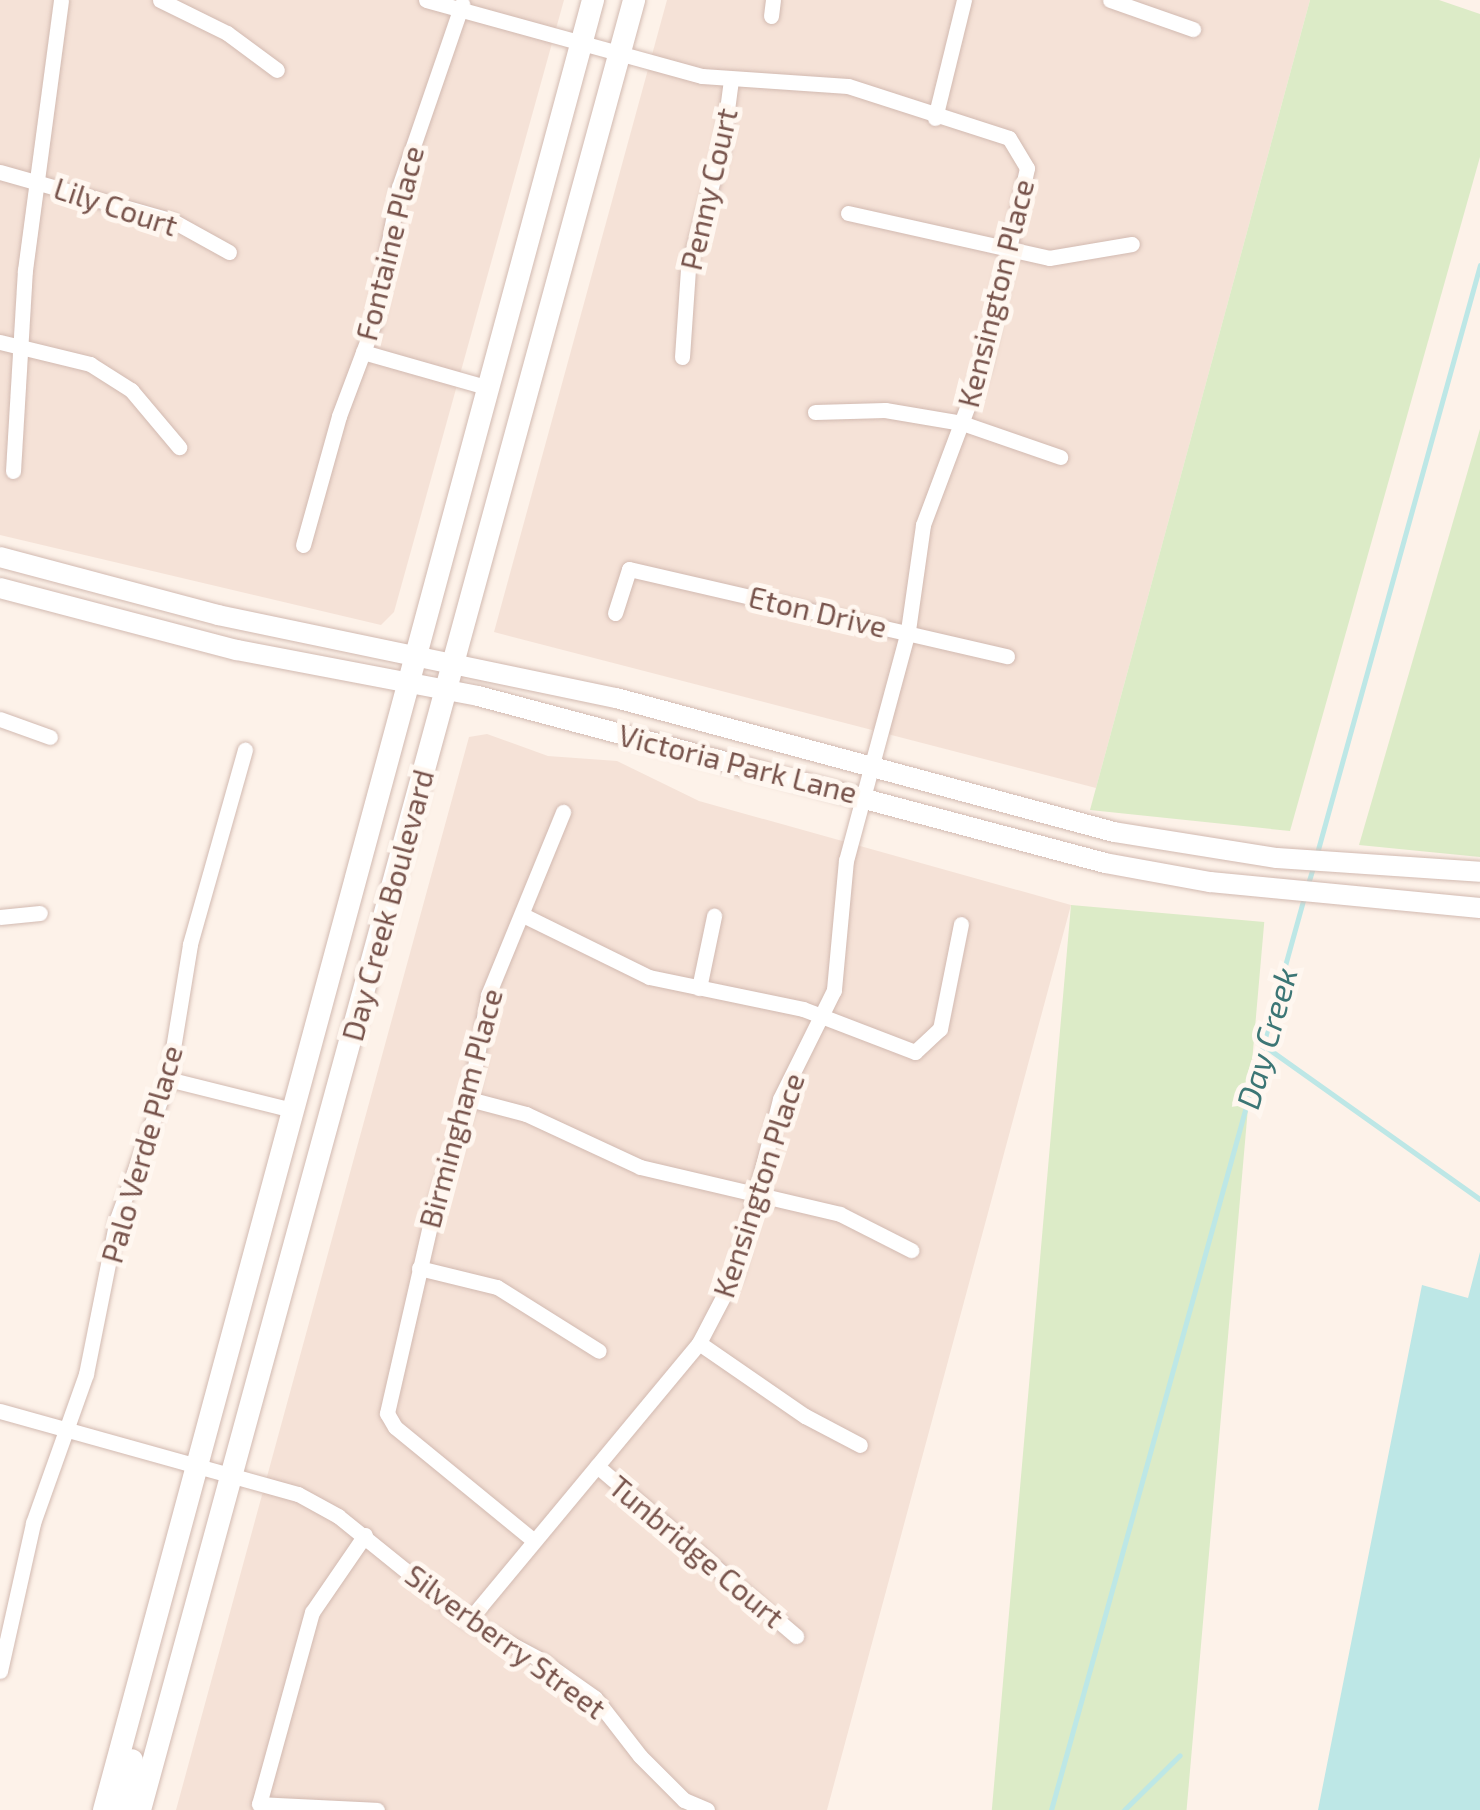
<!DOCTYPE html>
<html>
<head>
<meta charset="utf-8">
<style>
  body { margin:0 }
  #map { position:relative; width:1480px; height:1810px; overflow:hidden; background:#fdf2e9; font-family:"Exo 2",sans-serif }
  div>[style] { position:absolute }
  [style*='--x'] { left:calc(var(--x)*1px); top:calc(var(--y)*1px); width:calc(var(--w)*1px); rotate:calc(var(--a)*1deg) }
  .residential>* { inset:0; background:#f5e2d7 }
  .green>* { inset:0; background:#dcebc7; transform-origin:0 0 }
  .water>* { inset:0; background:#bde7e6 }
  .stream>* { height:5px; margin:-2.5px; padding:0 2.5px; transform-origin:2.5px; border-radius:2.5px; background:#bde7e6 }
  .roads { filter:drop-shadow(0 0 2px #d2bab1) drop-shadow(0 0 2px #d2bab1) }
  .minor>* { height:15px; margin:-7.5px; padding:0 7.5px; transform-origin:7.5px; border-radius:7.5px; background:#fff }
  .tertiary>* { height:20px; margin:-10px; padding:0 10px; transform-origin:10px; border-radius:10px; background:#fff }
  .secondary>* { height:22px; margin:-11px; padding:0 11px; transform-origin:11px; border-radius:11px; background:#fff }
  span { translate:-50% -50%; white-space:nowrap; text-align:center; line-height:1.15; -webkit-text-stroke:10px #fff7f0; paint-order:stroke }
  .street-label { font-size:30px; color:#78544c }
  .water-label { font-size:32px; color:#3c7675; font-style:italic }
</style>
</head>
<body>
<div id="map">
  <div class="residential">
    <div style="clip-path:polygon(0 0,564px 0,394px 612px,381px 625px,0 535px)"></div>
    <div style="clip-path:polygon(667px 0,1310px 0,1096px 788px,494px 632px)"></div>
    <div style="clip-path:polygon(487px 734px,548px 756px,617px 761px,699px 801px,1071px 905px,827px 1810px,176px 1810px,469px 737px)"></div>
  </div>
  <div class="green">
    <div style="clip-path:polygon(1310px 0,1439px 0,1480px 14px,1480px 157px,1290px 831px,1090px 810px)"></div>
    <div style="clip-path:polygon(1480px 429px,1480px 857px,1359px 845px)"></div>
    <div style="left:1071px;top:905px;width:194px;height:937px;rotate:5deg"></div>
  </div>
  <div class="water">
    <div style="clip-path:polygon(1480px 1252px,1480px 1810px,1318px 1810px,1422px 1285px,1468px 1298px)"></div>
  </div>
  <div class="stream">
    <div style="--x:1317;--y:853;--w:610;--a:-74.51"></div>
    <div style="--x:1307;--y:887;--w:24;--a:-73"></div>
    <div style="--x:1263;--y:1045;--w:266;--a:35.4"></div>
    <div style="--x:1051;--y:1810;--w:947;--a:-74.51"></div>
    <div style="--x:1124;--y:1810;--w:78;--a:-44.5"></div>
  </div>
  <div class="roads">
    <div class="minor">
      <div style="--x:160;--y:0;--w:75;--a:26.2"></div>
      <div style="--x:227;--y:33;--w:62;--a:36.5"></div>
      <div style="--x:426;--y:0;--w:286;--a:15.4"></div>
      <div style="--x:702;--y:76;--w:146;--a:3.9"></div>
      <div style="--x:848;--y:86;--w:169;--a:17.9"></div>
      <div style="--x:1009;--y:138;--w:35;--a:59"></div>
      <div style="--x:1027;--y:168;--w:202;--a:102.6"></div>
      <div style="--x:983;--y:365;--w:171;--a:110.6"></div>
      <div style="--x:923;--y:525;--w:107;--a:98.1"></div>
      <div style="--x:908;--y:631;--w:237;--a:105.1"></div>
      <div style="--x:846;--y:860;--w:131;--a:95.3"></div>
      <div style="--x:834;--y:990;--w:122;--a:116.4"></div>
      <div style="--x:780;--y:1099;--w:181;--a:104.4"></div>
      <div style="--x:735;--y:1274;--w:78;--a:117.6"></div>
      <div style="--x:699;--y:1343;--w:361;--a:129.7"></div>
      <div style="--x:1110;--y:0;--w:88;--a:19.3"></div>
      <div style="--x:771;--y:16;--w:16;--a:-83"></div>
      <div style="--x:935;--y:118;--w:122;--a:-76.2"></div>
      <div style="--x:0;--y:172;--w:180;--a:15.8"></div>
      <div style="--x:173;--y:221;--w:64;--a:29"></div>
      <div style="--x:848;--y:213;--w:206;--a:12.6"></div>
      <div style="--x:1049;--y:258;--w:84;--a:-9.6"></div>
      <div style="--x:0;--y:342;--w:93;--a:13.7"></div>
      <div style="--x:90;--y:364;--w:49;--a:32.4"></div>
      <div style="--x:131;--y:390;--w:75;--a:49.9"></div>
      <div style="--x:363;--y:352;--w:128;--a:15.9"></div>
      <div style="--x:682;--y:357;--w:89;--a:-86.1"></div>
      <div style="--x:688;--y:268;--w:125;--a:-74.2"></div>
      <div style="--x:722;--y:148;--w:69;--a:-82.5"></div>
      <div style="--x:815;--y:412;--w:70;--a:-1.6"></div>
      <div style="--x:885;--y:410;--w:78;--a:9.6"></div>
      <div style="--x:962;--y:423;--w:104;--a:19.1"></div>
      <div style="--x:13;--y:471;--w:201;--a:-86.6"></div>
      <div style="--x:25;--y:270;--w:272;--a:-82.4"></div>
      <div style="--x:303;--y:545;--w:134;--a:-74.4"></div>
      <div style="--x:339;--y:416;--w:99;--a:-69.4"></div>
      <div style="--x:374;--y:323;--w:138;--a:-79.6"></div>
      <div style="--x:399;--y:187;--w:194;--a:-71"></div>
      <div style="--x:615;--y:613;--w:46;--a:-72.3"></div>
      <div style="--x:629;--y:569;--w:388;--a:13"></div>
      <div style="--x:0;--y:719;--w:53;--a:19.8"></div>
      <div style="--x:523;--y:915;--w:140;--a:26.2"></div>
      <div style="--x:649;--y:977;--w:157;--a:11.7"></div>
      <div style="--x:803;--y:1009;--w:120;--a:21"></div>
      <div style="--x:915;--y:1052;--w:34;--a:-43"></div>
      <div style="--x:940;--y:1029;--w:107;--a:-78.7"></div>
      <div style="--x:0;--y:917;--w:40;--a:-5.7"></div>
      <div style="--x:699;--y:988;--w:74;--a:-78.2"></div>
      <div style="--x:168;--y:1079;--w:128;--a:14"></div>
      <div style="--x:469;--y:1099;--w:59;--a:14.7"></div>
      <div style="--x:526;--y:1114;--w:126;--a:24.9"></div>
      <div style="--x:640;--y:1167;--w:205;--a:13.2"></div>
      <div style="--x:840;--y:1214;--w:80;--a:26.9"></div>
      <div style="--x:419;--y:1268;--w:80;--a:13.7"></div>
      <div style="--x:497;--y:1287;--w:120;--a:32.1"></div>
      <div style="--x:699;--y:1343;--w:129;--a:34.6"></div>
      <div style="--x:805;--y:1416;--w:62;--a:27.8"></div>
      <div style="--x:0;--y:1411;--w:309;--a:15.6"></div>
      <div style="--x:298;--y:1494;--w:46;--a:28.8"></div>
      <div style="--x:338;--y:1516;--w:167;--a:38.9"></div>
      <div style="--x:468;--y:1621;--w:83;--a:28.1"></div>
      <div style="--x:541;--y:1660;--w:66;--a:35.1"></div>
      <div style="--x:595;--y:1698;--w:73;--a:52.2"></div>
      <div style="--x:640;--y:1756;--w:62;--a:45"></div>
      <div style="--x:684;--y:1800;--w:25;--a:23"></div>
      <div style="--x:597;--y:1466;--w:262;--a:40.5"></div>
      <div style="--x:365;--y:1535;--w:93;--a:124.5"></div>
      <div style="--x:312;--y:1612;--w:199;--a:105.4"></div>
      <div style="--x:259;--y:1804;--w:118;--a:2.9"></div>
      <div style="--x:533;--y:1540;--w:178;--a:-140.7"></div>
      <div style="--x:395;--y:1427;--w:16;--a:-120"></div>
      <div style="--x:387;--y:1413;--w:211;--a:-77.1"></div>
      <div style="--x:434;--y:1207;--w:114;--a:-72"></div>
      <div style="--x:469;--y:1099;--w:106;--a:-79.6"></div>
      <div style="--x:488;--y:995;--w:198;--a:-67.7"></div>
      <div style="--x:0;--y:1671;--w:152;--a:-77.4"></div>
      <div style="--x:33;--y:1523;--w:158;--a:-70.4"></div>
      <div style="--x:86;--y:1374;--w:158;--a:-78.7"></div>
      <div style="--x:117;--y:1219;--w:149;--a:-70"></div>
      <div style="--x:168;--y:1079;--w:137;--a:-80.7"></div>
      <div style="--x:190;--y:944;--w:202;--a:-74.2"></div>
    </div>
    <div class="tertiary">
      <div style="--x:0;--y:557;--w:226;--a:14.9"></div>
      <div style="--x:218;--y:615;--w:407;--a:11.8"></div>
      <div style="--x:616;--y:698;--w:516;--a:15.06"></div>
      <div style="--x:1114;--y:832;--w:165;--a:9.1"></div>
      <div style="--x:1277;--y:858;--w:203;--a:3.9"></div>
      <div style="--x:0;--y:588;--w:245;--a:14.7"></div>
      <div style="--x:237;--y:650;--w:245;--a:10.8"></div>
      <div style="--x:478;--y:696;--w:649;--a:14.91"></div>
      <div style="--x:1105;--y:863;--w:107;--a:10.3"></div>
      <div style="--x:1210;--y:882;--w:271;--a:5.5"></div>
    </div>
    <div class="secondary">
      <div style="--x:104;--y:1810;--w:1875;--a:-74.88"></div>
      <div style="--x:121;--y:1810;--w:51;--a:-77.6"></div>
      <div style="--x:140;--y:1810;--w:1876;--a:-74.73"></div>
    </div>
  </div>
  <div class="street-label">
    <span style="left:708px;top:189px;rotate:-77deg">Penny Court</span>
    <span style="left:116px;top:206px;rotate:18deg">Lily Court</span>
    <span style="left:389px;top:243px;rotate:-76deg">Fontaine Place</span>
    <span style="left:995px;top:293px;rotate:-76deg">Kensington Place</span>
    <span style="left:818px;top:611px;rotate:13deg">Eton Drive</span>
    <span style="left:738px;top:763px;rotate:14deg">Victoria Park Lane</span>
    <span style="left:387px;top:905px;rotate:-75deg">Day Creek Boulevard</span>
    <span style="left:460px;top:1108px;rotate:-75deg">Birmingham Place</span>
    <span style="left:141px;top:1154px;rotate:-74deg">Palo Verde Place</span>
    <span style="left:758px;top:1185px;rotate:-72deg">Kensington Place</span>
    <span style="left:697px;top:1551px;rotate:40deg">Tunbridge Court</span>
    <span style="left:506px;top:1641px;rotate:36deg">Silverberry Street</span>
  </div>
  <div class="water-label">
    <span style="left:1266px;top:1038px;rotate:-74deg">Day Creek</span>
  </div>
</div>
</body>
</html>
